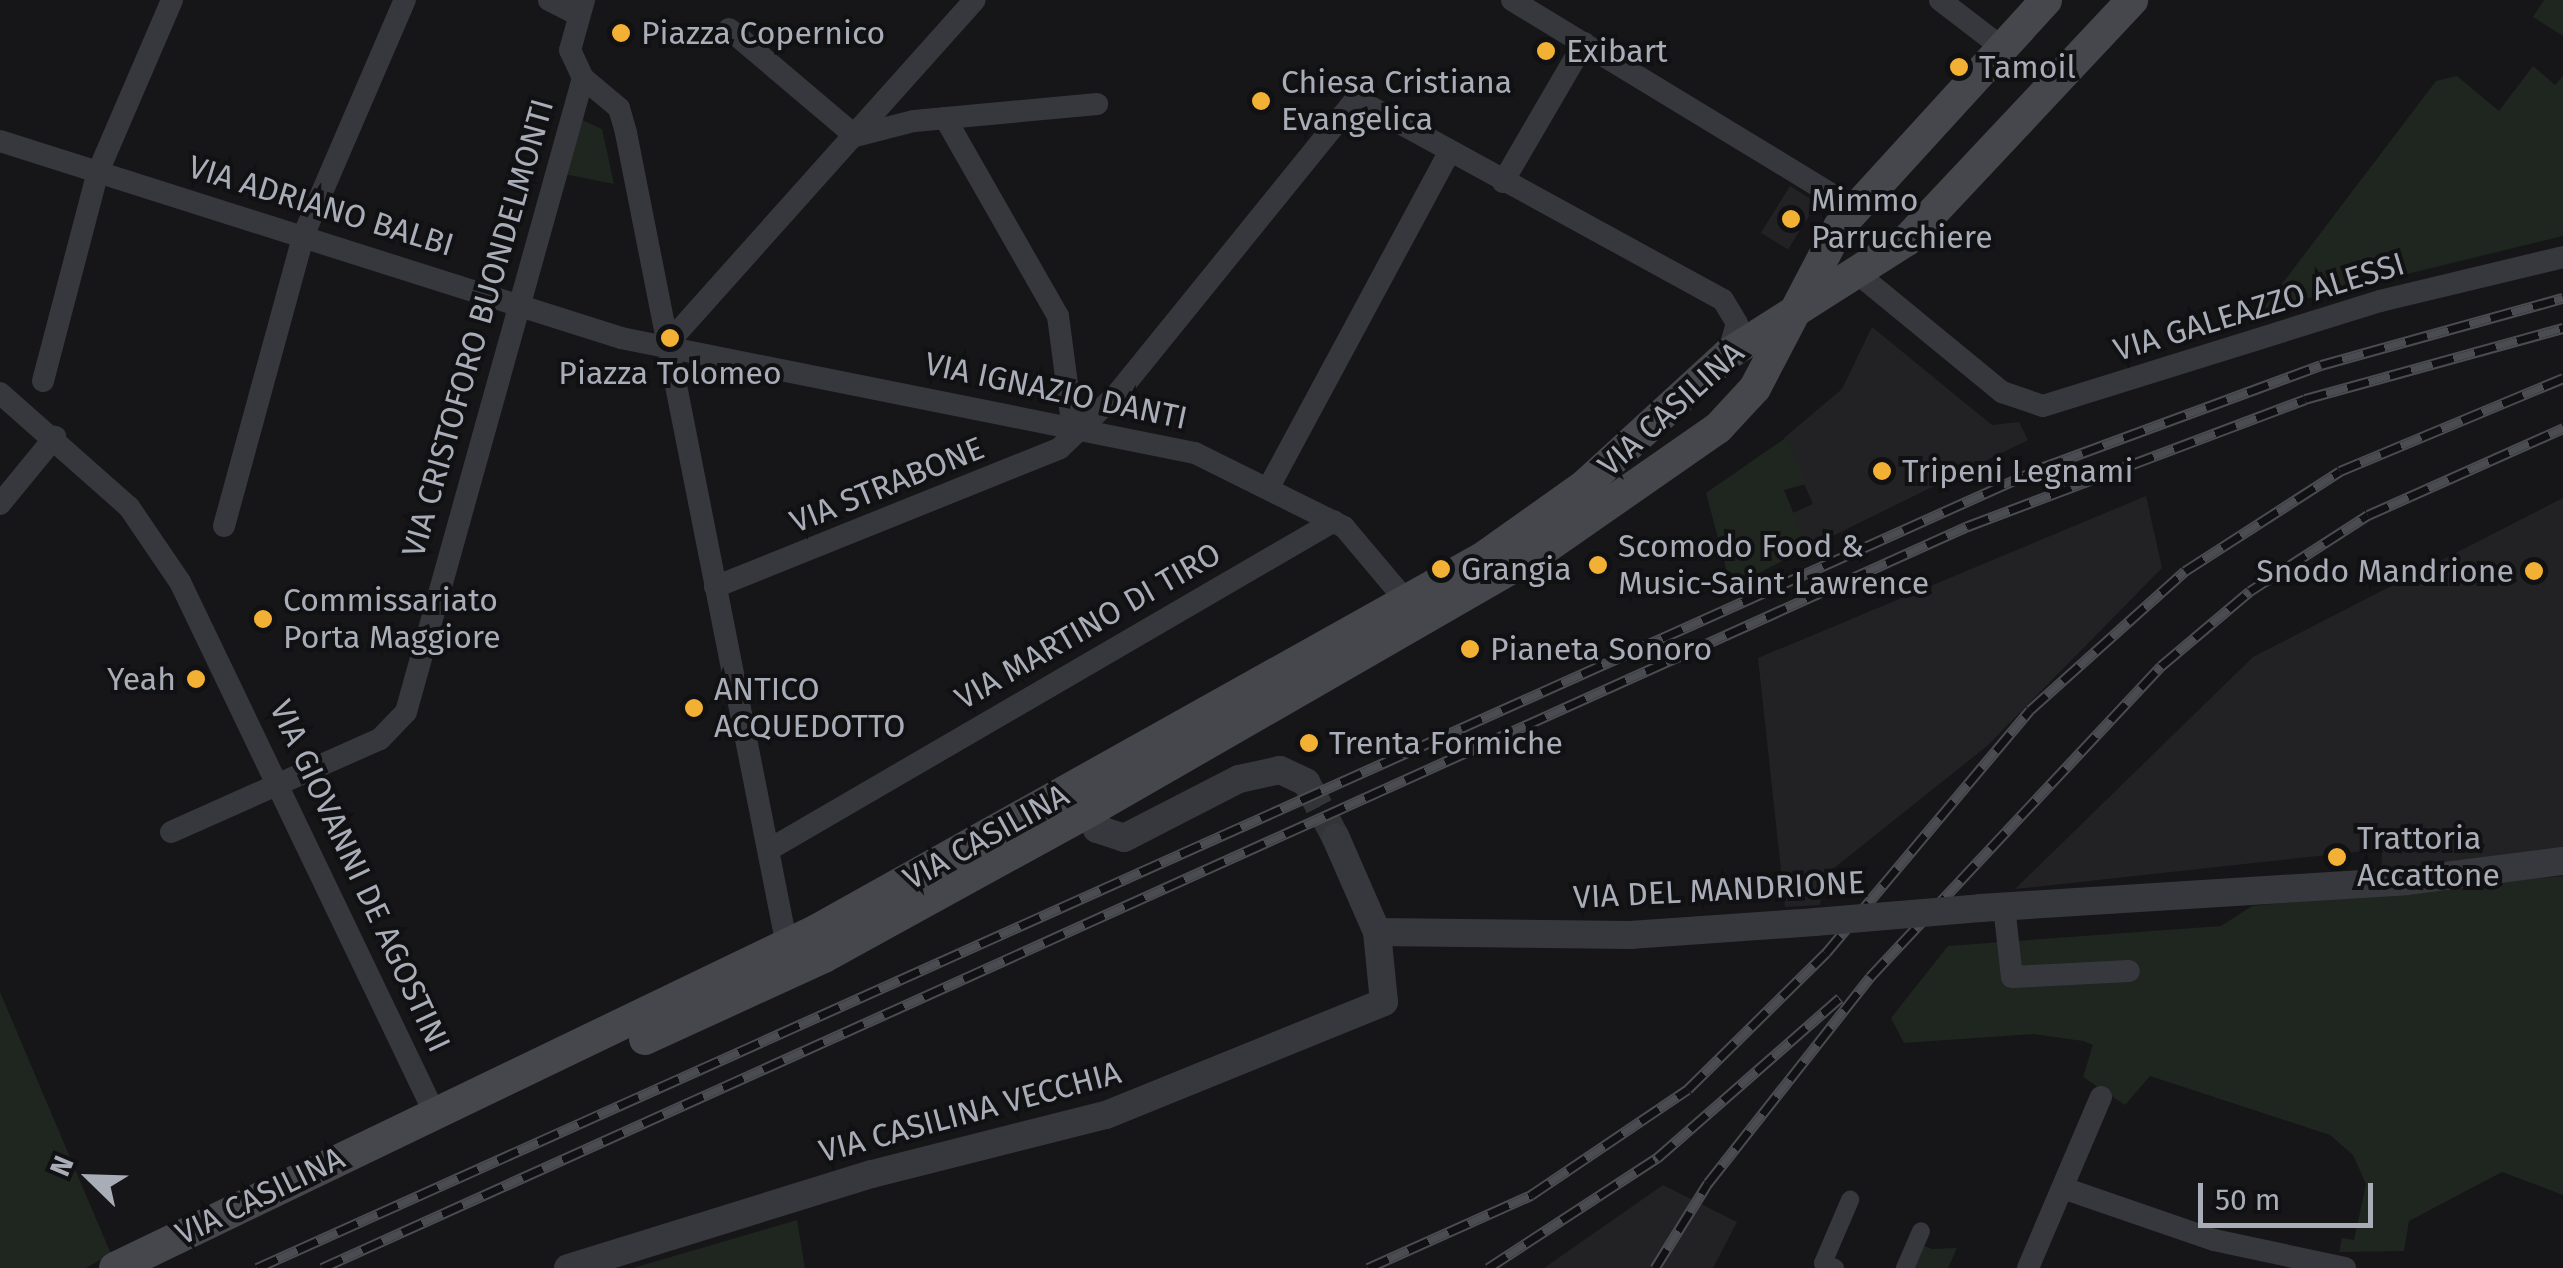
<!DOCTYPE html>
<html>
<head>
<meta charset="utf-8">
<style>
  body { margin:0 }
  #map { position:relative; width:2563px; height:1268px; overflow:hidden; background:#161618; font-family:"Fira Sans",sans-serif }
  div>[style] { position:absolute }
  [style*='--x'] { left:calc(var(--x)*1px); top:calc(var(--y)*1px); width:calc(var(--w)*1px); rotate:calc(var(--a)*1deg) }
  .built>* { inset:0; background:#222225; transform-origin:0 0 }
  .green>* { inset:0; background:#1e261f }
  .tertiary-tunnel>* { height:28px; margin-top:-14px; transform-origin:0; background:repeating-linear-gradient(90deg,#333438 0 28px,transparent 0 42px) }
  .pedestrian>* { height:18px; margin:-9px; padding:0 9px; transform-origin:9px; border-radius:9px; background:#37383d }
  .minor>* { height:22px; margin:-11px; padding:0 11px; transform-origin:11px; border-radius:11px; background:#37383d }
  .tertiary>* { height:28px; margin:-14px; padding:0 14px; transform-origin:14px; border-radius:14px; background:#37383d }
  .secondary>* { height:32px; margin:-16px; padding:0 16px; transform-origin:16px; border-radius:16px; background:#45474d }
  .rail>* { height:11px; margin-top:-5.5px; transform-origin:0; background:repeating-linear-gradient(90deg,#111113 0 22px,#4a4c52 0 44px); box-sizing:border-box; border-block:2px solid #4a4c52 }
  .tertiary-bridge>* { height:28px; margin:-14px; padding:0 14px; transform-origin:14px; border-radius:14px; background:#37383d }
  .dots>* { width:28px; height:28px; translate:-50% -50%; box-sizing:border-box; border:5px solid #111113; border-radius:50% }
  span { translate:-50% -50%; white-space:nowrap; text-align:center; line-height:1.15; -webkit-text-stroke:8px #111113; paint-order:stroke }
  .poi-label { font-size:32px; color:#a8adb8 }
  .left { translate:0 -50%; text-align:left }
  .right { translate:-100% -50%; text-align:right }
  .street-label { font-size:32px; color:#a8adb8 }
  .north { position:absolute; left:40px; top:1128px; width:100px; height:100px; -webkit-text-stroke:8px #111113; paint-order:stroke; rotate:293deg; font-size:28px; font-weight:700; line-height:40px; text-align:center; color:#a8adb8 }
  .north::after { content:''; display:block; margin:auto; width:35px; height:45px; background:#a8adb8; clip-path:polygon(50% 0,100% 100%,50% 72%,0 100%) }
  .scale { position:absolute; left:2198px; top:1183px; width:175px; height:45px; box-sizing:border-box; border:5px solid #a8adb8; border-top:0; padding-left:12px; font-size:30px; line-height:35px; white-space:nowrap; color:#a8adb8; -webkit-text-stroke:8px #111113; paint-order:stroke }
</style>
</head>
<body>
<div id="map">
  <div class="built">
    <div style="left:1790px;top:186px;width:32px;height:55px;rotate:32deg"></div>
    <div style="clip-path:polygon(1872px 327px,1992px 425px,2019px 422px,2028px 440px,1808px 548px,1793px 513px,1813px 504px,1784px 438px,1842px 389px)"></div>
    <div style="clip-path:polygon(2146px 496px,2162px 568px,1987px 746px,1824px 876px,1820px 905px,1785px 907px,1758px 658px)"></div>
    <div style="clip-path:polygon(2563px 498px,2563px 849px,2381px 875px,2382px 851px,2373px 850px,2015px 889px,2253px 657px)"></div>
    <div style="clip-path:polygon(1663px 1185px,1737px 1222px,1713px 1268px,1544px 1268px)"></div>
  </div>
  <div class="green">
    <div style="clip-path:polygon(2544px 0,2563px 0,2563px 36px,2533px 17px)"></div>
    <div style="clip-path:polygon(2533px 66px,2555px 85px,2563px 76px,2563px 236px,2263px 309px,2436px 81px,2457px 76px,2499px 111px)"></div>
    <div style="clip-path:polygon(582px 120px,602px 129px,614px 184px,559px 173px)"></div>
    <div style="clip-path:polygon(1787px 437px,1806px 484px,1784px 490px,1808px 548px,1731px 587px,1706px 493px)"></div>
    <div style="clip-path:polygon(2563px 876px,2563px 1195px,2502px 1172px,2409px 1221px,2404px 1251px,2339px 1252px,2342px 1238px,2354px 1240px,2366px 1184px,2353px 1155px,2330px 1135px,2150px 1076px,2125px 1105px,2083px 1077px,2093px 1045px,2083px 1041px,2033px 1034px,1904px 1043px,1891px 1018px,1948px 946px,2221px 926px,2252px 906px)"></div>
    <div style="clip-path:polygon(0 992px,111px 1254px,86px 1268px,0 1268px)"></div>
    <div style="clip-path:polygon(797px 1220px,805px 1268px,633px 1268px)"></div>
    <div style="clip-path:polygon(1919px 1244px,1932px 1249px,1957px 1248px,1948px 1268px,1909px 1268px)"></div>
  </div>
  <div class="tertiary-tunnel">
    <div style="--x:1306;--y:782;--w:64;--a:61.8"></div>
  </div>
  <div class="pedestrian">
    <div style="--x:1835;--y:1268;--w:13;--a:-157"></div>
    <div style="--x:1823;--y:1263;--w:69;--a:-66.8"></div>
    <div style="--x:1905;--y:1268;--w:40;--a:-66.6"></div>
  </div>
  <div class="minor">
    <div style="--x:549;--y:0;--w:29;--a:27"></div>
    <div style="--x:584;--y:0;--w:52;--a:105.6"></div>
    <div style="--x:570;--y:50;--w:31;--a:65"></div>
    <div style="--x:583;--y:78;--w:47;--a:39.8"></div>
    <div style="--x:619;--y:108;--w:26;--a:74"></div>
    <div style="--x:626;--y:133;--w:829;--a:78.8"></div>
    <div style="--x:1512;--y:0;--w:400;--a:31.3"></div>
    <div style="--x:1940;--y:0;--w:76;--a:37.5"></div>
    <div style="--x:729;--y:29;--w:165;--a:40.3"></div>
    <div style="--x:855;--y:136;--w:61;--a:-14.3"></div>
    <div style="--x:914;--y:121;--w:184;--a:-5.3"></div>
    <div style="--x:945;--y:118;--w:228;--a:60.3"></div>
    <div style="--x:1058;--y:316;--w:115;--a:82.5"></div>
    <div style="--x:0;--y:141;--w:651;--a:17.6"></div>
    <div style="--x:621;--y:338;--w:585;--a:11.33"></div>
    <div style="--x:1195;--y:453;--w:166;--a:26.4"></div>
    <div style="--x:1344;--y:527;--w:99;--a:49.9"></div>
    <div style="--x:1503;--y:182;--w:161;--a:-59.8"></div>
    <div style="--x:1857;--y:273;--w:188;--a:39.4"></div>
    <div style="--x:2002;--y:392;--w:43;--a:18.9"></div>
    <div style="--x:2043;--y:406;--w:353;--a:-17.3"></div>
    <div style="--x:2380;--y:301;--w:188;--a:-13.5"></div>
    <div style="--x:668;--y:343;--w:460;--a:-48.2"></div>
    <div style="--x:43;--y:381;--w:216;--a:-75.3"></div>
    <div style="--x:98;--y:172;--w:187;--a:-66.7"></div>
    <div style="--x:0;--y:393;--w:172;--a:41.5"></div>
    <div style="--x:129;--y:507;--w:91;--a:55.8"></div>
    <div style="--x:180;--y:582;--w:588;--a:64.39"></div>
    <div style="--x:1270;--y:485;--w:378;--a:-61.7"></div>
    <div style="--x:0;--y:504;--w:87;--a:-50.6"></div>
    <div style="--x:224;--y:526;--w:303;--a:-74.7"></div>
    <div style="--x:304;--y:234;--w:255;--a:-66.7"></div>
    <div style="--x:715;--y:587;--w:372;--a:-21.9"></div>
    <div style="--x:1060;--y:448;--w:79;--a:-43.5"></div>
    <div style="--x:1117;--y:394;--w:380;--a:-51"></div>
    <div style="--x:1356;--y:99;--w:418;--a:28.7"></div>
    <div style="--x:1723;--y:300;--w:27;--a:59"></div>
    <div style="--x:1737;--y:323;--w:32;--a:106"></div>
    <div style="--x:171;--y:832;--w:229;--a:-24"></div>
    <div style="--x:380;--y:739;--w:37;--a:-46"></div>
    <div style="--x:406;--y:712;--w:658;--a:-74.4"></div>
    <div style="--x:770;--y:849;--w:652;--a:-30.18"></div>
    <div style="--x:2004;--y:906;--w:71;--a:83.6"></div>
    <div style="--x:2012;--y:977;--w:117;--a:-2.9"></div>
    <div style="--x:2063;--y:1188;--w:160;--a:19"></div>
    <div style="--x:2214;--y:1240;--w:134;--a:12.1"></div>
    <div style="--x:2028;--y:1268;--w:186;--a:-66.9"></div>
  </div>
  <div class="tertiary">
    <div style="--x:1095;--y:808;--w:21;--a:85"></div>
    <div style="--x:1097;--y:829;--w:28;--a:18"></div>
    <div style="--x:1124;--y:838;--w:129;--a:-27.2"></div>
    <div style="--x:1239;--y:779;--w:42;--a:-12.4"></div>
    <div style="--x:1280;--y:770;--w:29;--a:25"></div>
    <div style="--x:1980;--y:908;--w:427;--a:-3.6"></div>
    <div style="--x:2406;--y:881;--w:158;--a:-7.3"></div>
    <div style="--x:1377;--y:932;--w:253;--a:0.7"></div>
    <div style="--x:1630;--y:935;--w:185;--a:-4"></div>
    <div style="--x:568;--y:1268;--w:318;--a:-17.2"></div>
    <div style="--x:872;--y:1174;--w:241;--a:-14.2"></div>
    <div style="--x:1106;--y:1115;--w:300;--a:-22.1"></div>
    <div style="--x:1384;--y:1002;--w:70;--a:-95.7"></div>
    <div style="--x:1377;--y:932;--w:103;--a:-113.6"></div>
  </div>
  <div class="secondary">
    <div style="--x:645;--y:1039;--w:197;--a:-24.6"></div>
    <div style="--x:824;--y:957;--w:309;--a:-28.8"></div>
    <div style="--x:1095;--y:808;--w:515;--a:-29.95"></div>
    <div style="--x:1541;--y:551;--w:216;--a:-34.8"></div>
    <div style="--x:1718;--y:428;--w:54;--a:-47.2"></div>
    <div style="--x:1755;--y:388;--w:182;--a:-62.4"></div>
    <div style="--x:1839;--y:227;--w:307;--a:-47.6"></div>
    <div style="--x:115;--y:1268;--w:779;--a:-25.71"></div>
    <div style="--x:817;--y:930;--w:764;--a:-29.21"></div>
    <div style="--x:1484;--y:557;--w:123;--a:-35.4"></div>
    <div style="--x:1584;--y:486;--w:195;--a:-42.5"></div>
    <div style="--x:1728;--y:354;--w:212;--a:-32.5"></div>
    <div style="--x:1907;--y:240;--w:329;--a:-46.8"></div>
  </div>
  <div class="rail">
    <div style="--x:257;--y:1268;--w:1955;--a:-24.15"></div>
    <div style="--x:2041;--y:468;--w:298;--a:-20.2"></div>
    <div style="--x:2321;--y:365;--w:251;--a:-15.5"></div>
    <div style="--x:322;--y:1268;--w:1806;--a:-24.27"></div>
    <div style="--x:1968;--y:526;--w:360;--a:-20.6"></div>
    <div style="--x:2305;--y:399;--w:268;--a:-15.4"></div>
    <div style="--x:1368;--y:1268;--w:179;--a:-24.1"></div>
    <div style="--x:1531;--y:1195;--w:189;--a:-34"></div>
    <div style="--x:1688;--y:1089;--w:194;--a:-44.6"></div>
    <div style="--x:1826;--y:953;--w:317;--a:-50"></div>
    <div style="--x:2030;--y:710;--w:208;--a:-41.9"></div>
    <div style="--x:2185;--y:571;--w:184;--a:-32.8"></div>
    <div style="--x:2340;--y:471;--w:242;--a:-22.6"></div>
    <div style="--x:1488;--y:1268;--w:202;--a:-33.1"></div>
    <div style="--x:1657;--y:1158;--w:243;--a:-41.2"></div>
    <div style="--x:1655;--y:1268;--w:100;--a:-58.1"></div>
    <div style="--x:1708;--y:1183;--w:262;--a:-51.8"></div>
    <div style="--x:1870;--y:977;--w:426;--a:-46.9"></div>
    <div style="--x:2161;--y:666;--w:116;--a:-40.1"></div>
    <div style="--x:2250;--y:591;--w:140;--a:-32.8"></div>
    <div style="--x:2368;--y:515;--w:214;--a:-24"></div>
  </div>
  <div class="tertiary-bridge">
    <div style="--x:1815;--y:922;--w:166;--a:-4.8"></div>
  </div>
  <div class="dots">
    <div style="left:621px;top:33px;background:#f2b134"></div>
    <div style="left:1546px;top:51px;background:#f2b134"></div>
    <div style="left:1959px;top:67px;background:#f2b134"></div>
    <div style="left:1261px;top:101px;background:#f2b134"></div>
    <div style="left:1791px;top:219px;background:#f2b134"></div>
    <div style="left:670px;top:338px;background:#f2b134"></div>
    <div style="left:1882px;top:471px;background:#f2b134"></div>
    <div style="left:1598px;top:565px;background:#f2b134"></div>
    <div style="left:1441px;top:569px;background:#f2b134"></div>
    <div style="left:2534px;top:571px;background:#f2b134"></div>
    <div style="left:263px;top:619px;background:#f2b134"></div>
    <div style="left:1470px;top:649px;background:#f2b134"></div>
    <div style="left:196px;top:679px;background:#f2b134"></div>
    <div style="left:694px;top:708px;background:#f2b134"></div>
    <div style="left:1309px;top:743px;background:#f2b134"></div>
    <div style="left:2337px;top:857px;background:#f2b134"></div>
  </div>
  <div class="poi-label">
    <span class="left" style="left:641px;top:33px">Piazza Copernico</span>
    <span class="left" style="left:1566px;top:51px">Exibart</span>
    <span class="left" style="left:1979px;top:67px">Tamoil</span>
    <span class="left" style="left:1281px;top:101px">Chiesa Cristiana<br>Evangelica</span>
    <span class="left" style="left:1811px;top:219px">Mimmo<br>Parrucchiere</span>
    <span style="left:670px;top:373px">Piazza Tolomeo</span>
    <span class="left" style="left:1902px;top:471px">Tripeni Legnami</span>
    <span class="left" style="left:1618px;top:565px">Scomodo Food &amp;<br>Music-Saint Lawrence</span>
    <span class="left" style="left:1461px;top:569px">Grangia</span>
    <span class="right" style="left:2514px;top:571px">Snodo Mandrione</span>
    <span class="left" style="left:283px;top:619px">Commissariato<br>Porta Maggiore</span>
    <span class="left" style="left:1490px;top:649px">Pianeta Sonoro</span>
    <span class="right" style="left:176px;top:679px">Yeah</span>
    <span class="left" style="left:714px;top:708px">ANTICO<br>ACQUEDOTTO</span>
    <span class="left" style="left:1329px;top:743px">Trenta Formiche</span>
    <span class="left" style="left:2357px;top:857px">Trattoria<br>Accattone</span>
  </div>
  <div class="street-label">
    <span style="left:321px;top:206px;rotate:17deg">VIA ADRIANO BALBI</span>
    <span style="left:2259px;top:307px;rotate:-17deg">VIA GALEAZZO ALESSI</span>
    <span style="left:478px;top:328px;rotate:-74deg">VIA CRISTOFORO BUONDELMONTI</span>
    <span style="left:1056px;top:391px;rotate:12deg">VIA IGNAZIO DANTI</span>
    <span style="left:1671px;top:409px;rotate:-42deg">VIA CASILINA</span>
    <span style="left:887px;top:485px;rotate:-22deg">VIA STRABONE</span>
    <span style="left:1088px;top:626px;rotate:-30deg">VIA MARTINO DI TIRO</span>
    <span style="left:986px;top:837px;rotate:-29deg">VIA CASILINA</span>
    <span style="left:360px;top:876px;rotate:65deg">VIA GIOVANNI DE AGOSTINI</span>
    <span style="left:1719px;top:890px;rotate:-3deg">VIA DEL MANDRIONE</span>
    <span style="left:970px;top:1112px;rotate:-15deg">VIA CASILINA VECCHIA</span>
    <span style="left:260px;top:1196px;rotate:-26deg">VIA CASILINA</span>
  </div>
  <div class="north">N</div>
  <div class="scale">50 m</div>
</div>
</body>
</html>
